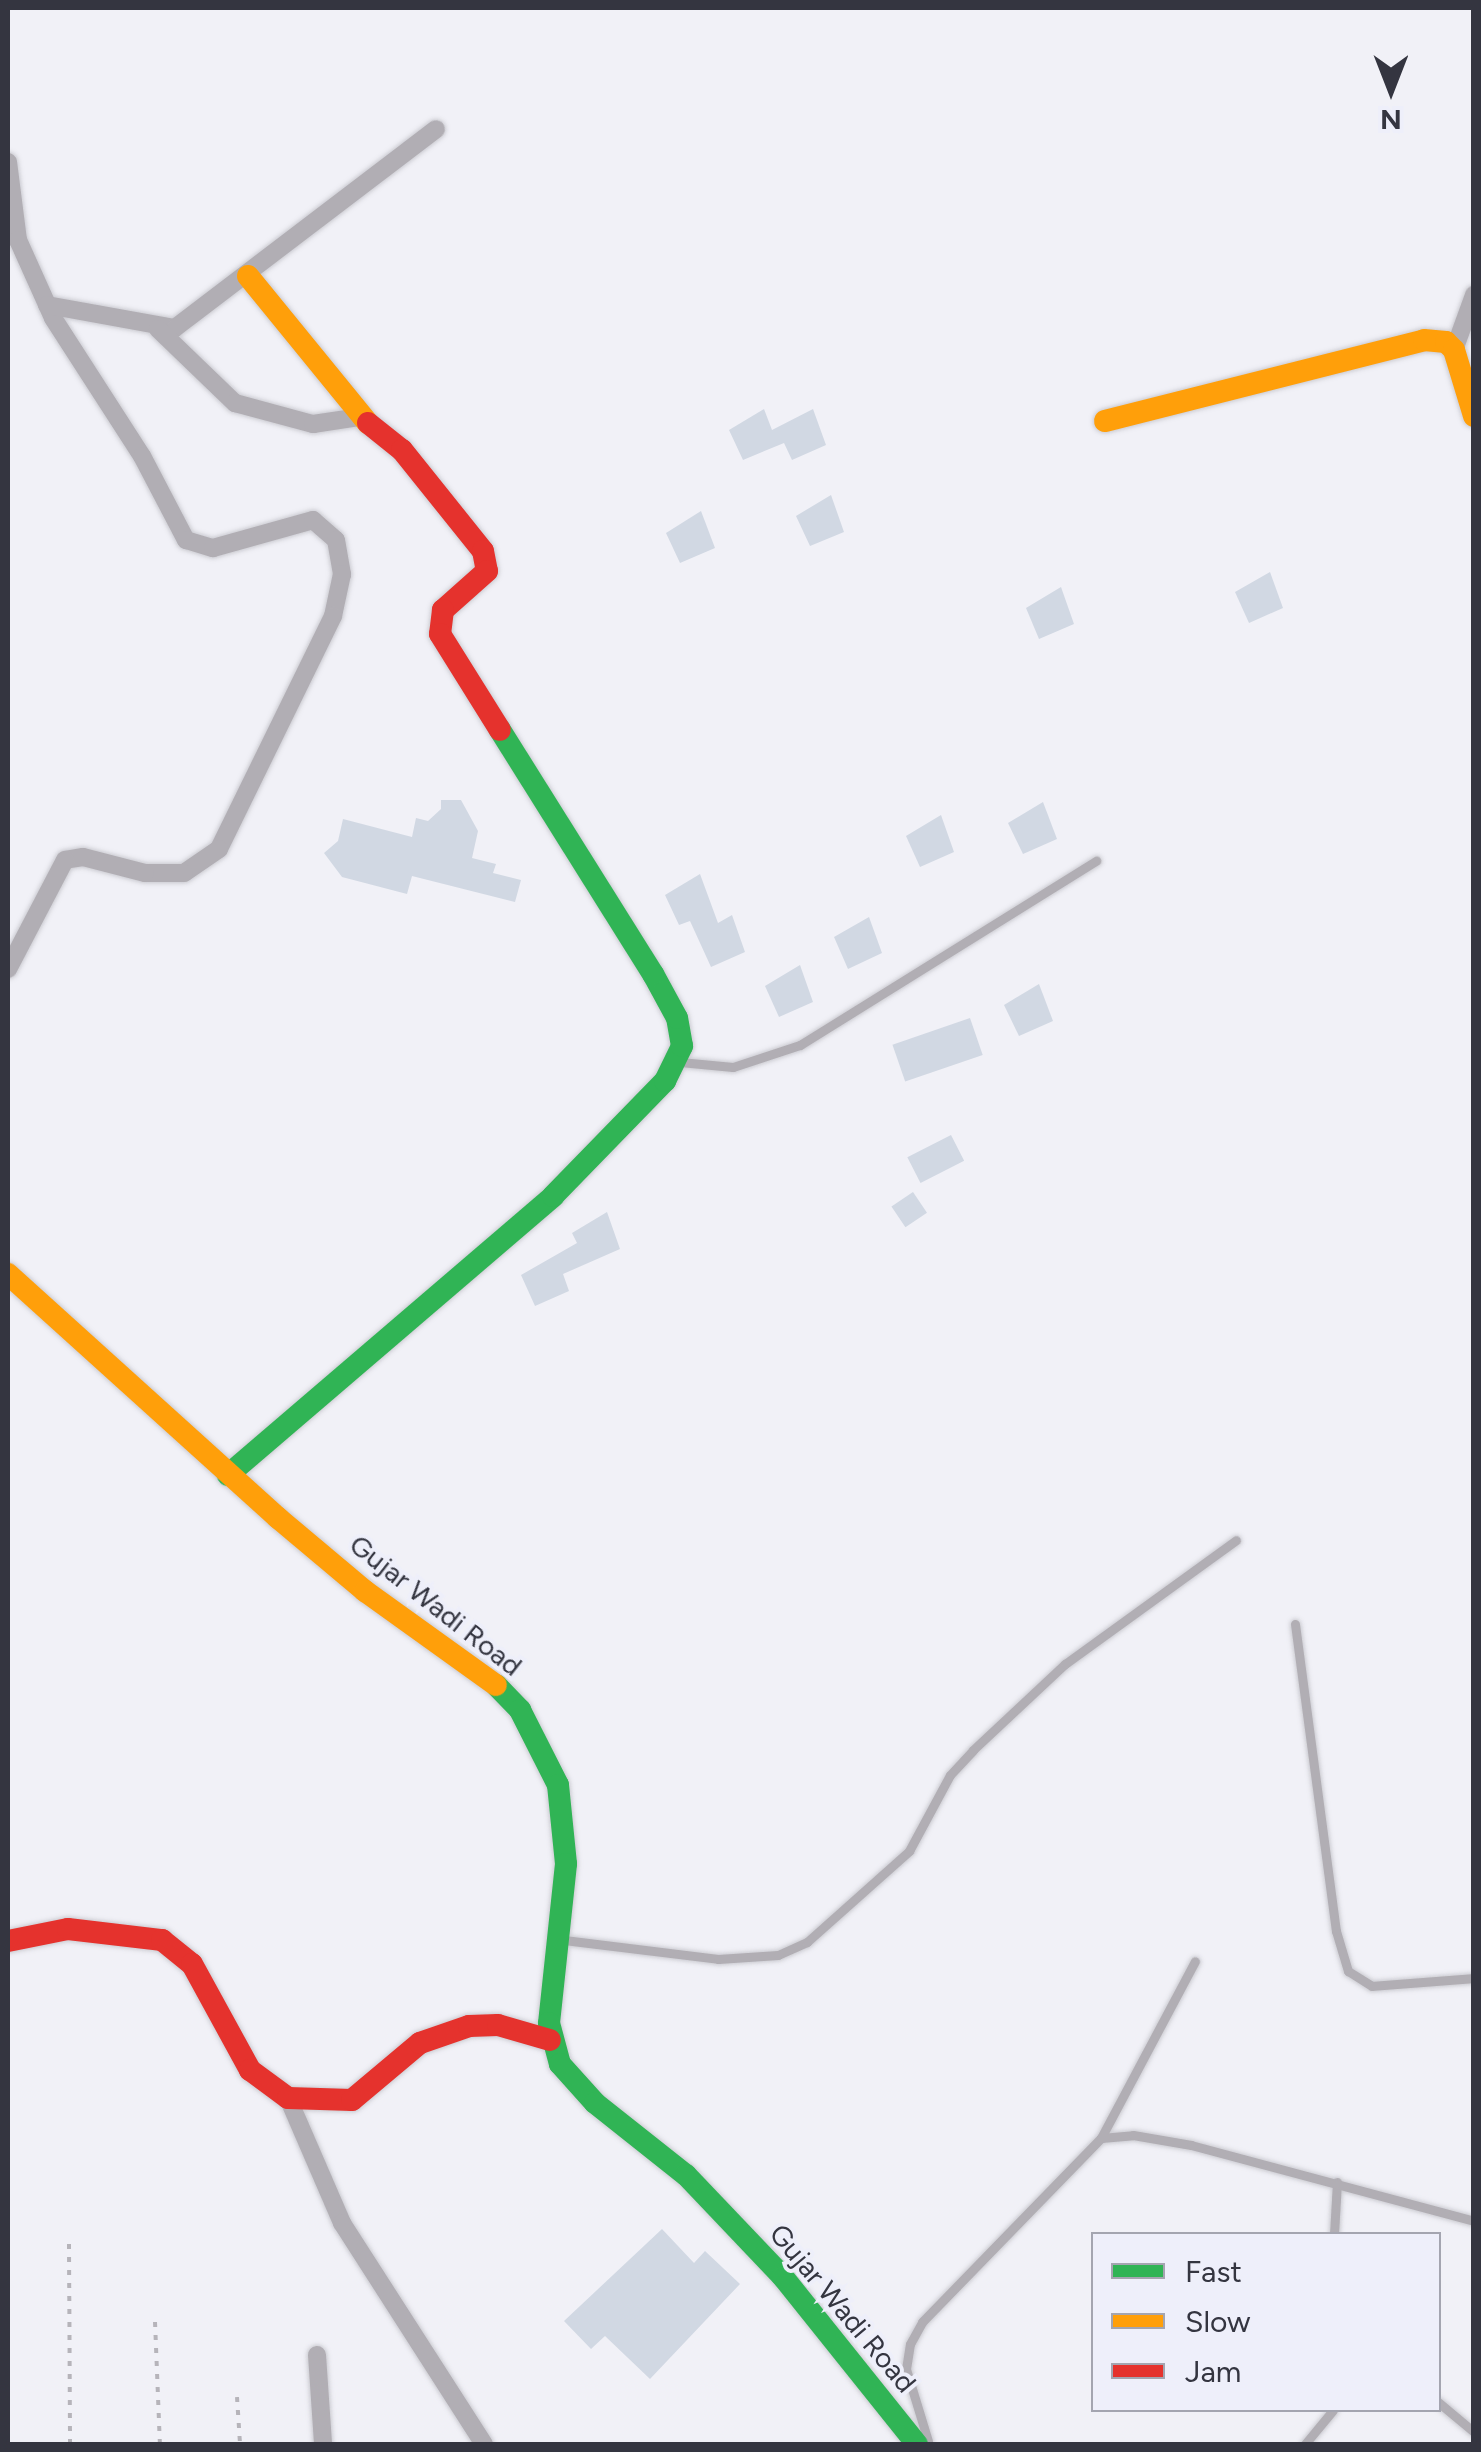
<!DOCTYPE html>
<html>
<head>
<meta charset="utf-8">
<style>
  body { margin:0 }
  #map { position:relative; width:1481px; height:2452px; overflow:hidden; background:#f1f1f7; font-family:Figtree,sans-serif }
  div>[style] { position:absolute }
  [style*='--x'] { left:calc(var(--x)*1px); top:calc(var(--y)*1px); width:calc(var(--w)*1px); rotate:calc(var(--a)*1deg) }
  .building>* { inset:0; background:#d1d8e3; transform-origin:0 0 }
  .path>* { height:4px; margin-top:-2px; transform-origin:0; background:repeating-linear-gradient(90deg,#b6b4ba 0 5px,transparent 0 13px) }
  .roads { filter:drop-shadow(0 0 2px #ccccd2) drop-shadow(0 0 2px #ccccd2) }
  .lane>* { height:9px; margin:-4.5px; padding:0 4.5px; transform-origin:4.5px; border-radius:4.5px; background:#b1aeb4 }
  .street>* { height:18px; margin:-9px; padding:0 9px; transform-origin:9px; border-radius:9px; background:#b1aeb4 }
  .fast>* { height:22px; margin:-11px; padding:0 11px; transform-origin:11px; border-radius:11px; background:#30b455 }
  .slow>* { height:22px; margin:-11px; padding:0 11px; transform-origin:11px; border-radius:11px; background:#ff9f0a }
  .jam>* { height:22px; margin:-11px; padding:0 11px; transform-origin:11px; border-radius:11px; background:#e5322d }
  span { translate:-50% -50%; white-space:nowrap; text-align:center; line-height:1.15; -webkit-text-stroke:8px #eeeffa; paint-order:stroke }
  .street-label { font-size:28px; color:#343540 }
  .frame { position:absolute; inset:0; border:10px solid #343540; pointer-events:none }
  .legend { position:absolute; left:1091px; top:2232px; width:350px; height:180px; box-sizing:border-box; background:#eeeffa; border:2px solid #a4a5b0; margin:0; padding:12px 18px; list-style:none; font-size:30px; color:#343540 }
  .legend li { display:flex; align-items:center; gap:20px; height:50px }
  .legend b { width:50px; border:2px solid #a4a5b0 }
  .north { position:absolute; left:1341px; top:40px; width:100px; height:100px; -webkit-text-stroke:8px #eeeffa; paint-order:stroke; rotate:180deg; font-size:28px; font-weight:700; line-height:40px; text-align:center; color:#343540 }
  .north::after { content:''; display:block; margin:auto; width:35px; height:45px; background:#343540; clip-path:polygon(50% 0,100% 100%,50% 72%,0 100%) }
</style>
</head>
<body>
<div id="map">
  <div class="building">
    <div style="clip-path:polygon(764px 409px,772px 430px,813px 409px,826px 445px,792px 460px,784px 443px,743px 460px,729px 430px)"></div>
    <div style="clip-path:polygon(831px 495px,844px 532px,810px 546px,796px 516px)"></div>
    <div style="clip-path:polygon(701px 511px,715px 548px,680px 563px,666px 533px)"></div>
    <div style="clip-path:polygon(1270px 572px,1283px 608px,1249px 623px,1235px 592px)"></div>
    <div style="clip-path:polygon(1061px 587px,1074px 624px,1039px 639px,1026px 608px)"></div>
    <div style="clip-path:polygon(441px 800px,461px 800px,478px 831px,472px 858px,496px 864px,493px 873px,521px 880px,515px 902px,412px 876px,407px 894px,342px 877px,324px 853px,338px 841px,343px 819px,412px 837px,416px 818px,428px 821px,441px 809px)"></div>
    <div style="clip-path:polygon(1043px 802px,1057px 839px,1023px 854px,1008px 823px)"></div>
    <div style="clip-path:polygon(941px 815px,954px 852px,920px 867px,906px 836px)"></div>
    <div style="clip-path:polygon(700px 874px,718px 923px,732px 915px,745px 952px,711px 967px,690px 921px,679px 925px,665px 895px)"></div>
    <div style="clip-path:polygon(869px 917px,882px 953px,848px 969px,834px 937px)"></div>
    <div style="clip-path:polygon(800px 965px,813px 1002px,779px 1017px,765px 986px)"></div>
    <div style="clip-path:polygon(1039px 984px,1053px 1021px,1019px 1036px,1004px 1005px)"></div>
    <div style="left:970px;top:1018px;width:39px;height:82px;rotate:71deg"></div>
    <div style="left:951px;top:1135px;width:29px;height:49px;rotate:63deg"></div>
    <div style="left:913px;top:1192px;width:25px;height:26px;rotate:56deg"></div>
    <div style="clip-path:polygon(607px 1212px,620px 1249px,563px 1274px,569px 1291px,535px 1306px,521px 1275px,577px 1243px,572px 1233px)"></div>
    <div style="clip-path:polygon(662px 2229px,694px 2263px,705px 2251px,740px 2284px,650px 2379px,605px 2336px,591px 2349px,564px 2321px)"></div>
  </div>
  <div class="path">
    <div style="--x:69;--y:2244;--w:200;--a:89.7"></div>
    <div style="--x:155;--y:2322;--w:122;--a:87.7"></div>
    <div style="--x:237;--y:2397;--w:47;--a:86.3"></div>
  </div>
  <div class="roads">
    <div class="lane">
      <div style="--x:680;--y:1062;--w:53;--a:5.4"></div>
      <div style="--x:733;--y:1067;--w:71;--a:-18.2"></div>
      <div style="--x:800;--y:1045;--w:349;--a:-31.9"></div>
      <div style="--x:1295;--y:1624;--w:310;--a:82.4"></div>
      <div style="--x:1336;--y:1931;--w:42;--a:73.3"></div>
      <div style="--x:1348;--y:1971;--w:28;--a:32"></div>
      <div style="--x:1372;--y:1986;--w:102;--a:-4.5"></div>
      <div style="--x:564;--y:1940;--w:155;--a:7"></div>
      <div style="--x:718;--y:1959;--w:60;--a:-3.8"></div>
      <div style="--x:778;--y:1955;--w:32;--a:-24"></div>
      <div style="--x:807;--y:1942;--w:137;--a:-41.7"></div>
      <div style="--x:909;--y:1851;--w:86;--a:-61.7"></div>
      <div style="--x:950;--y:1775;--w:34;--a:-47"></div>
      <div style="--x:973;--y:1750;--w:126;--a:-43.1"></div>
      <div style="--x:1065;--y:1664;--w:211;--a:-35.9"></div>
      <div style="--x:1101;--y:2138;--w:200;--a:-62"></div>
      <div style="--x:1334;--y:2234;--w:52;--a:-86.7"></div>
      <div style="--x:1438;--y:2402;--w:47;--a:39.8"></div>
      <div style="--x:928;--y:2441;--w:75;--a:-107"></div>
      <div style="--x:906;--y:2369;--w:25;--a:-81"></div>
      <div style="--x:910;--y:2344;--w:25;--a:-61"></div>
      <div style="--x:922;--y:2322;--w:257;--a:-45.8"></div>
      <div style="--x:1101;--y:2138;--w:32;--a:-5"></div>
      <div style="--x:1133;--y:2135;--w:59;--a:9.8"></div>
      <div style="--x:1191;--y:2145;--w:293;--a:15"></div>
      <div style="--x:1305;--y:2444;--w:44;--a:-50.5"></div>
    </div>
    <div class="street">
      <div style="--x:8;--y:162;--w:79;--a:82.7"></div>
      <div style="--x:18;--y:240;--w:85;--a:65.8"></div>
      <div style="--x:53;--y:318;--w:164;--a:57.2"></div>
      <div style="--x:142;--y:456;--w:95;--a:62.4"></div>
      <div style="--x:186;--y:540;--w:28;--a:17"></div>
      <div style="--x:213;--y:548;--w:104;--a:-15.6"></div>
      <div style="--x:313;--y:520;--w:30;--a:41"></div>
      <div style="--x:336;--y:540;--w:35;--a:80"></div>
      <div style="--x:342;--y:574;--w:43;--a:102.1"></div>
      <div style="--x:333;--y:616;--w:259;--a:116.1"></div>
      <div style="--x:219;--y:849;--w:42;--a:145.6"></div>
      <div style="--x:184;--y:873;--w:39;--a:180"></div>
      <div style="--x:145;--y:873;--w:64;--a:-165.5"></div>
      <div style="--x:83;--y:857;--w:18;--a:171"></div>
      <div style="--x:65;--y:860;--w:123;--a:117.6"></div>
      <div style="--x:47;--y:305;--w:130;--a:10.2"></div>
      <div style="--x:175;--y:328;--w:328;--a:-37.3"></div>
      <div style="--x:158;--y:329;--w:107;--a:43.9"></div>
      <div style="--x:235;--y:403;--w:81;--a:15.1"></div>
      <div style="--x:313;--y:424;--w:48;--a:-8.5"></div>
      <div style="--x:1454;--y:350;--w:59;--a:-70"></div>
      <div style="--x:288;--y:2098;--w:136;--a:66.6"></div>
      <div style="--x:342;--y:2223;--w:263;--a:57.3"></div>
      <div style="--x:317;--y:2355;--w:89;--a:86.1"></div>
    </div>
    <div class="fast">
      <div style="--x:228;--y:1475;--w:428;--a:-40.6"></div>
      <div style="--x:553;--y:1196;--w:161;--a:-45.8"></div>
      <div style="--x:665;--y:1081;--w:39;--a:-64"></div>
      <div style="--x:682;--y:1046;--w:28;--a:-100"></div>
      <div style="--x:677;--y:1018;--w:50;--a:-118.6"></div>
      <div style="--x:653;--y:974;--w:288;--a:-122.1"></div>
      <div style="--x:496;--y:1685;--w:35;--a:46"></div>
      <div style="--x:520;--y:1710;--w:84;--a:63.1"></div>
      <div style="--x:558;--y:1785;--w:79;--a:84.2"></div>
      <div style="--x:566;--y:1864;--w:160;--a:96.1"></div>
      <div style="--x:549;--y:2023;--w:42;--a:75"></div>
      <div style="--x:560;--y:2064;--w:52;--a:48.1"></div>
      <div style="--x:595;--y:2103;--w:116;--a:38.4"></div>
      <div style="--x:686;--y:2175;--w:141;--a:46.4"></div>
      <div style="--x:783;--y:2277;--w:214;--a:51.3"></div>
    </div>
    <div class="slow">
      <div style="--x:248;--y:276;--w:190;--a:50.8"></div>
      <div style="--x:1105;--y:421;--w:329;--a:-14.2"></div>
      <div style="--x:1424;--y:340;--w:22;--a:5"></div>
      <div style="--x:1446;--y:342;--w:11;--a:45"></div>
      <div style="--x:1454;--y:350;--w:69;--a:73.1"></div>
      <div style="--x:8;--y:1274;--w:364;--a:42.1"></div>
      <div style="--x:278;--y:1518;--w:114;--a:40"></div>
      <div style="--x:365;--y:1591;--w:161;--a:35.7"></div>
    </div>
    <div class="jam">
      <div style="--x:368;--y:423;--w:43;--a:38.5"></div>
      <div style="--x:402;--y:450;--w:129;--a:51.3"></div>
      <div style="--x:483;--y:551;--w:20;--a:79"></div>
      <div style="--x:487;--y:571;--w:59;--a:138.4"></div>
      <div style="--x:443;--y:610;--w:24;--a:97"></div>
      <div style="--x:440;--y:634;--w:113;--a:58"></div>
      <div style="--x:8;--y:1941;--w:61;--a:-11.3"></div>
      <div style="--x:68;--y:1929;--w:95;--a:6.7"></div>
      <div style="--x:162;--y:1940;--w:38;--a:39"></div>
      <div style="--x:192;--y:1964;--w:121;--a:61.3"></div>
      <div style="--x:250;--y:2070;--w:47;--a:36.4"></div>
      <div style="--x:288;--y:2098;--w:64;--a:1.8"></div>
      <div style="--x:352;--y:2100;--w:89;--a:-40"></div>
      <div style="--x:420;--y:2043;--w:52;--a:-19.1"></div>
      <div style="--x:469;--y:2026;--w:29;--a:-2"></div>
      <div style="--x:498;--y:2025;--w:54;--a:16.1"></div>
    </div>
  </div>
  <div class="street-label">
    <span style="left:436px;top:1605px;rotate:38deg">Gujar Wadi Road</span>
    <span style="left:843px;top:2308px;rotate:50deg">Gujar Wadi Road</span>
  </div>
  <div class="frame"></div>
  <ul class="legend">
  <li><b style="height:12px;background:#30b455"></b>Fast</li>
  <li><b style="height:12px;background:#ff9f0a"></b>Slow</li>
  <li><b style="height:12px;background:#e5322d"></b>Jam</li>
  </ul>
  <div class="north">N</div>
</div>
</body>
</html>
